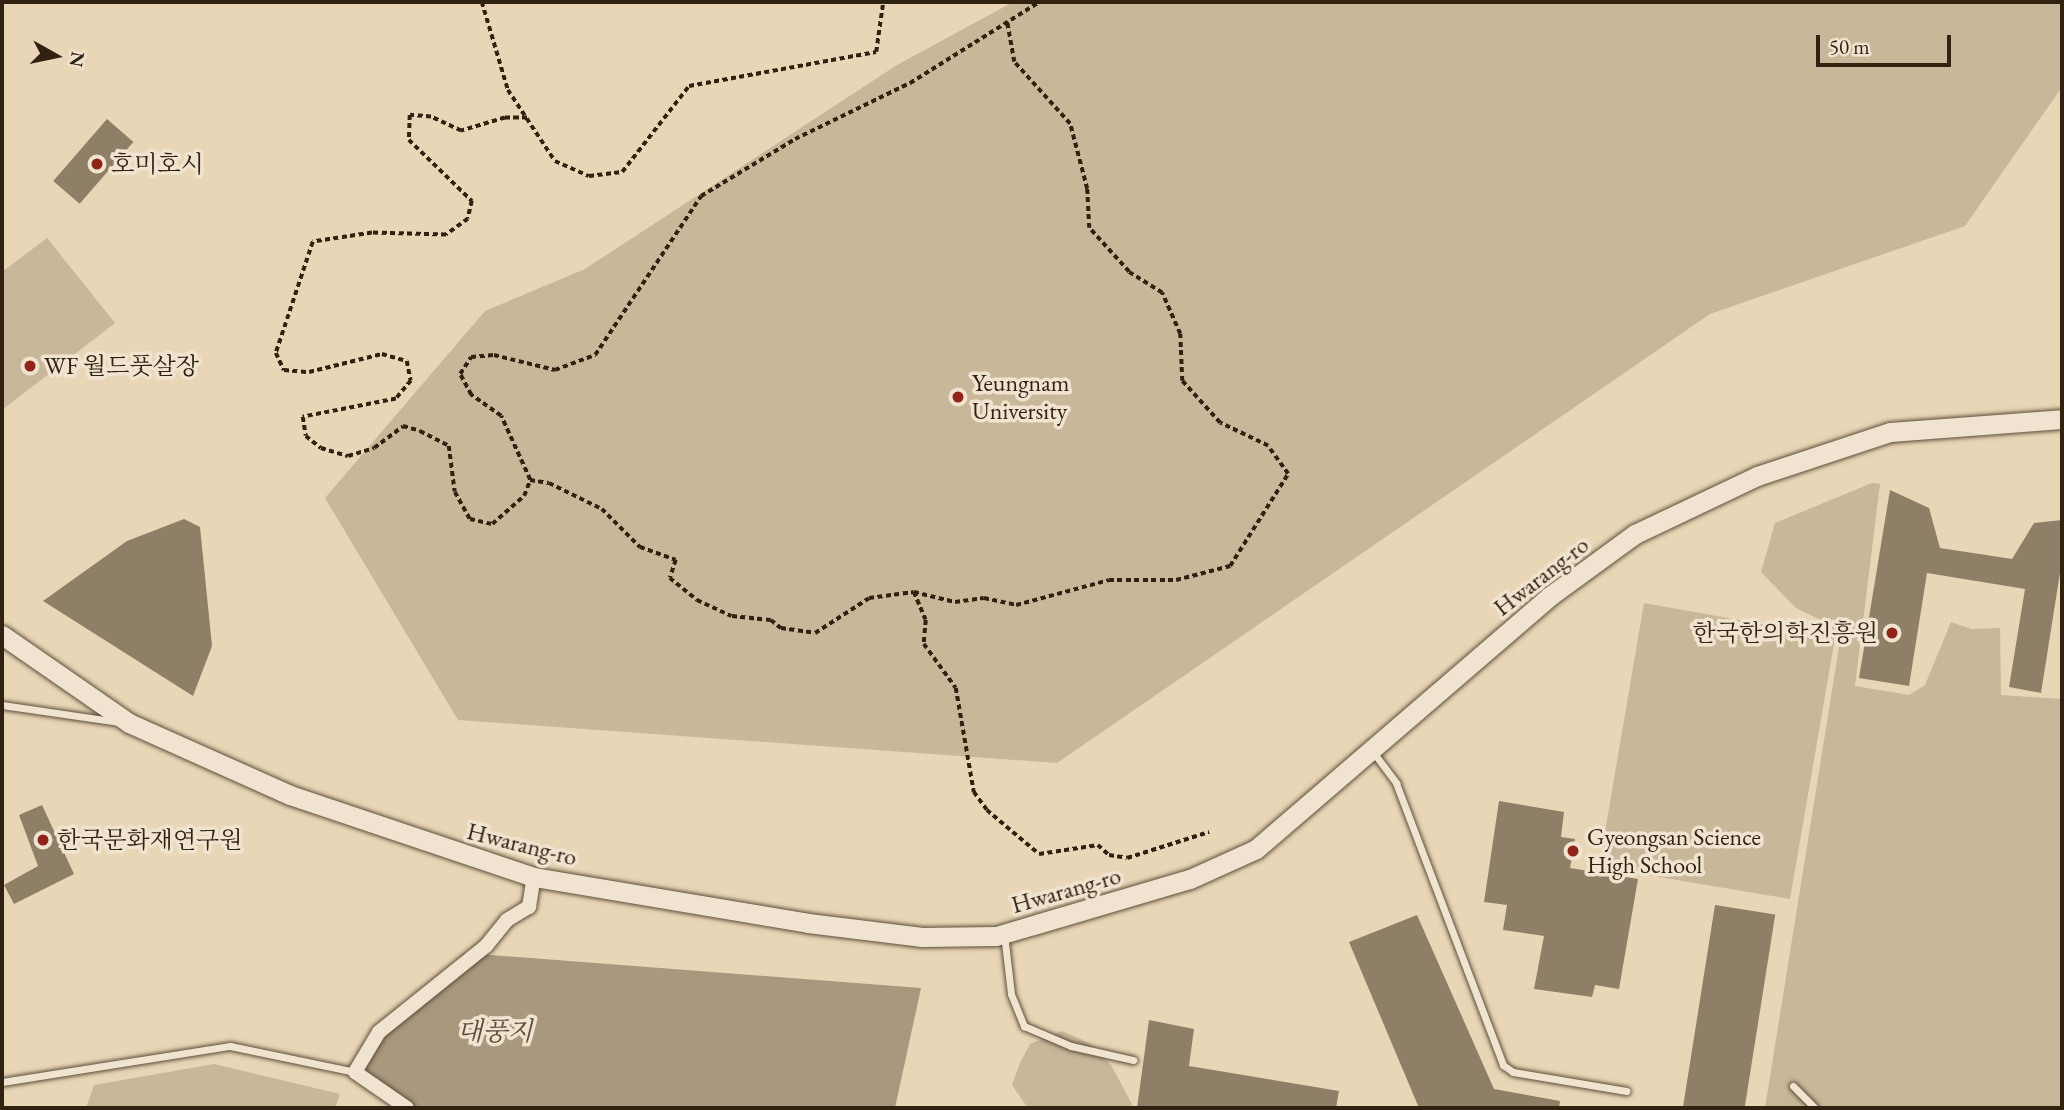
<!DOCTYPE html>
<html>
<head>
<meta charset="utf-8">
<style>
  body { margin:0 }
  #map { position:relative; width:2064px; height:1110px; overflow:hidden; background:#e8d6b6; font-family:"EB Garamond","Noto Serif KR",serif }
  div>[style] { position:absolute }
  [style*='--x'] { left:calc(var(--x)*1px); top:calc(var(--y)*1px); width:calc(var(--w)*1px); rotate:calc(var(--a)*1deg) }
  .green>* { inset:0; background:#c9b79a }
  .water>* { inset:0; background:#a9987e }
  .building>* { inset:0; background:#907f67; transform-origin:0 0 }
  .path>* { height:3.5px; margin-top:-1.75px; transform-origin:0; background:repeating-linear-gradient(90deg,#302111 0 5px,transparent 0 8.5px) }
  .roads { filter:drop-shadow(0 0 2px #5e4e3a) drop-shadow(0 0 2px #5e4e3a) }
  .service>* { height:7px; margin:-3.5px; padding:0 3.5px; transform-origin:3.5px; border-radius:3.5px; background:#f0e4d0 }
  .minor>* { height:14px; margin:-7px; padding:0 7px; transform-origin:7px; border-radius:7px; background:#f0e4d0 }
  .tertiary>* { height:19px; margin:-9.5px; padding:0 9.5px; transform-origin:9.5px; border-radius:9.5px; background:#f0e4d0 }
  .dots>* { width:19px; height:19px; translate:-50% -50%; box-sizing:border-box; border:4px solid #f0e4d0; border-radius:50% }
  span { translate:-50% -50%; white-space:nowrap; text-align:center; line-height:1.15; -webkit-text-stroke:7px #f0e4d0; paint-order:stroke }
  .poi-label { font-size:24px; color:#302111 }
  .left { translate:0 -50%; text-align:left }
  .right { translate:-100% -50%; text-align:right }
  .street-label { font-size:24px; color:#302111 }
  .water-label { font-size:26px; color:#5a4b37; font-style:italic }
  .frame { position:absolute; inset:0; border:4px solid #302111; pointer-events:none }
  .north { position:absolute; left:21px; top:21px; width:70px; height:70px; -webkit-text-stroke:5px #f0e4d0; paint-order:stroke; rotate:99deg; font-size:19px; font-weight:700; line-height:28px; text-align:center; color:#302111 }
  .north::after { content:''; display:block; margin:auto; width:24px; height:32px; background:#302111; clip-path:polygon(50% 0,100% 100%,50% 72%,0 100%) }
  .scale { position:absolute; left:1816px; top:35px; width:135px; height:32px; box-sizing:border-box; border:4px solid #302111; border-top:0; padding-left:9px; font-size:21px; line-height:24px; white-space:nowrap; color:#302111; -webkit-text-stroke:5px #f0e4d0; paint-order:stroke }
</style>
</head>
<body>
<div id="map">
  <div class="green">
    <div style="clip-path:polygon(1013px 2px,2062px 2px,2062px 87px,1965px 226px,1710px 314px,1057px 763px,458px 720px,325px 498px,485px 311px,585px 269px,897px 65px)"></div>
    <div style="clip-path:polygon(47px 238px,115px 323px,2px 410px,2px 272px)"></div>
    <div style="clip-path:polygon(1872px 483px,1880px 484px,1855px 686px,1909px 695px,1925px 685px,1951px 622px,1971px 629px,2000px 628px,2001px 695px,2062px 699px,2062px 1108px,1765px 1108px,1839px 647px,1835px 638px,1790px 899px,1599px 867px,1644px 603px,1835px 637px,1831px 625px,1796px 608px,1761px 572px,1775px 523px)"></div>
    <div style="clip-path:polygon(1062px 1031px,1089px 1043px,1111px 1065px,1134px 1108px,1028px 1108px,1012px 1085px,1020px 1063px,1030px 1044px)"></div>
    <div style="clip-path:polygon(214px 1064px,340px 1094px,335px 1108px,86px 1108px,94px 1085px)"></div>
  </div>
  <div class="water">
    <div style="clip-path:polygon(464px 953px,921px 988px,895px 1108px,394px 1108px,355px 1072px,379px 1032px,416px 1005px)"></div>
  </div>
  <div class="building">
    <div style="left:107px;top:119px;width:35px;height:82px;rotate:41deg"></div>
    <div style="clip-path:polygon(1890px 490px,1929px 508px,1940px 548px,2012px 559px,2034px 523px,2062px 520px,2062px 560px,2041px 693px,2009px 687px,2025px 589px,1927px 573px,1909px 686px,1859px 678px)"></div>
    <div style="clip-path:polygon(184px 519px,200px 527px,212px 646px,193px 696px,43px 601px,127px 541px)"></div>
    <div style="clip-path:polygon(1499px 801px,1564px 812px,1561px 837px,1575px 839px,1570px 868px,1638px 879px,1619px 989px,1595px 985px,1592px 997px,1534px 989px,1544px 936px,1503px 930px,1507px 905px,1484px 902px)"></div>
    <div style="clip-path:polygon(42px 805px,74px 874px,14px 904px,4px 885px,38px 866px,19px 815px)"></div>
    <div style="left:1715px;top:905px;width:61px;height:206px;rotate:9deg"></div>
    <div style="clip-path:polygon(1417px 915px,1494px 1089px,1560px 1101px,1559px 1108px,1419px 1108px,1349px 942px)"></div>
    <div style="clip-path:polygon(1149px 1020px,1194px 1029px,1189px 1066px,1339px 1091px,1336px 1108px,1137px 1108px)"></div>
  </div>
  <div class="path">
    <div style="--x:482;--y:2;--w:92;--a:73.5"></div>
    <div style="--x:508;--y:90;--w:85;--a:56.5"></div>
    <div style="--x:555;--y:161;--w:37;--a:24"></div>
    <div style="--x:589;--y:176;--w:33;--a:-7"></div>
    <div style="--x:622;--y:172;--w:109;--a:-52.1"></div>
    <div style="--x:689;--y:86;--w:190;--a:-10.3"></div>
    <div style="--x:876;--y:52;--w:50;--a:-82"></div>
    <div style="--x:527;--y:118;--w:22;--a:180"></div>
    <div style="--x:505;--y:118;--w:46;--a:163.5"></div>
    <div style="--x:461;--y:131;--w:33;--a:-155"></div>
    <div style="--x:431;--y:117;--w:21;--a:-175"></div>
    <div style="--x:410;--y:115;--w:25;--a:92"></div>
    <div style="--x:409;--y:140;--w:88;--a:44.1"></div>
    <div style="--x:472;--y:201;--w:18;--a:103"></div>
    <div style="--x:468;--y:219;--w:27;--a:144"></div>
    <div style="--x:446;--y:235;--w:74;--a:-178.5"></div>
    <div style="--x:372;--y:233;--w:60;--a:171.3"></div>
    <div style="--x:313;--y:242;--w:117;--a:108.4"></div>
    <div style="--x:276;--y:353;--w:19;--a:65"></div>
    <div style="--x:284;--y:370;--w:25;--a:5"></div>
    <div style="--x:309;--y:372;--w:75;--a:-13.9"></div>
    <div style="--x:382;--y:354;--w:26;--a:16"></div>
    <div style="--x:407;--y:361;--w:20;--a:79"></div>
    <div style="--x:411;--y:381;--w:23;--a:130"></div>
    <div style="--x:396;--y:399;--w:95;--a:169"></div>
    <div style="--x:303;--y:417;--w:19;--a:81"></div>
    <div style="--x:306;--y:436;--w:19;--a:39"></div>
    <div style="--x:321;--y:448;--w:28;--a:17"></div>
    <div style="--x:348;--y:456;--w:27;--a:-17"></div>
    <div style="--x:374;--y:448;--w:36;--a:-37"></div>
    <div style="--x:403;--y:426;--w:18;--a:16"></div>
    <div style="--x:420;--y:431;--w:33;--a:27"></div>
    <div style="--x:449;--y:446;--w:46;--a:82.6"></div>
    <div style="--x:455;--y:492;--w:31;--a:61"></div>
    <div style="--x:470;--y:519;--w:23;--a:13"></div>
    <div style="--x:492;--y:524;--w:43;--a:-41.2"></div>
    <div style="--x:524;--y:496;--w:17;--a:-69"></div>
    <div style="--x:530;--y:480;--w:70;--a:-114.4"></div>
    <div style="--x:501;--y:416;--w:37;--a:-145"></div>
    <div style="--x:471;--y:395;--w:24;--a:-118"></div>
    <div style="--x:460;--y:374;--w:20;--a:-57"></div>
    <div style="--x:471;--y:357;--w:23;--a:-5"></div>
    <div style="--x:494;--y:355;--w:63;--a:13.8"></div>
    <div style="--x:555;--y:370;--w:43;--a:-20.6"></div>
    <div style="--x:595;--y:355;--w:191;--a:-56.3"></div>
    <div style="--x:701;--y:196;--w:110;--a:-31.2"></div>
    <div style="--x:795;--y:139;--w:128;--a:-26"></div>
    <div style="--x:910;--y:83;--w:152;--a:-32.1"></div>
    <div style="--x:530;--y:480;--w:19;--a:9"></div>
    <div style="--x:549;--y:483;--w:59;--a:26.1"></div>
    <div style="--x:602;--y:509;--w:54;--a:45"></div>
    <div style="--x:640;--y:547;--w:38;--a:20"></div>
    <div style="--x:676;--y:560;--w:19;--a:108"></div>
    <div style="--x:670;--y:578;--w:35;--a:39"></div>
    <div style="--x:697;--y:600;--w:38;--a:25"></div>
    <div style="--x:732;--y:616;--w:39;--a:6"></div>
    <div style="--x:771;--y:620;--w:13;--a:39"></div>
    <div style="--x:781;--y:628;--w:34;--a:8"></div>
    <div style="--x:815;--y:633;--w:64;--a:-32.9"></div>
    <div style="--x:869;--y:598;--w:45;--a:-7.6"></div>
    <div style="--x:914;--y:592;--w:30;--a:67"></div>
    <div style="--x:926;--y:620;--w:24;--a:95"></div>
    <div style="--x:924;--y:644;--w:54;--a:54"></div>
    <div style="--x:956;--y:688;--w:106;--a:80.2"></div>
    <div style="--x:974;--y:792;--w:22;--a:54"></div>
    <div style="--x:987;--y:810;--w:68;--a:40.2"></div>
    <div style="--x:1039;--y:854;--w:60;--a:-8.7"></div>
    <div style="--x:1098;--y:845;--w:15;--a:42"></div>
    <div style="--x:1109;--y:855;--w:18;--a:9"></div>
    <div style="--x:1127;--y:858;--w:86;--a:-17.6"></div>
    <div style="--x:914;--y:592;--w:42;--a:13.7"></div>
    <div style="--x:955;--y:602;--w:29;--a:-8"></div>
    <div style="--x:984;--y:598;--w:33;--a:12"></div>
    <div style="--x:1016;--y:605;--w:96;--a:-15"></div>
    <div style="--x:1109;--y:580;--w:67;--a:0"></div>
    <div style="--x:1176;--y:580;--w:56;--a:-14.5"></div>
    <div style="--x:1230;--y:566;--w:109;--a:-57.8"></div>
    <div style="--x:1288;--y:474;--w:34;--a:-126"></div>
    <div style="--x:1268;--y:446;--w:53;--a:-154.4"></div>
    <div style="--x:1220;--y:423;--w:57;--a:-132.1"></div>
    <div style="--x:1182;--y:381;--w:47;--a:-92.4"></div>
    <div style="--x:1180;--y:334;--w:45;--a:-113.7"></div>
    <div style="--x:1162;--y:293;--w:39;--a:-148"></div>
    <div style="--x:1129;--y:272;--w:59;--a:-132.3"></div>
    <div style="--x:1089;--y:228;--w:39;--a:-93"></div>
    <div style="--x:1087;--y:189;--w:67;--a:-104.7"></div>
    <div style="--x:1070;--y:124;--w:84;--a:-132.1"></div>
    <div style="--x:1014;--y:62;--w:39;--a:-100"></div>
  </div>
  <div class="roads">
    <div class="service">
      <div style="--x:2;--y:705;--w:117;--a:8.3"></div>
      <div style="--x:1373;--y:752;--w:39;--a:53"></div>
      <div style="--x:1396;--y:783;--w:302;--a:69.2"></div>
      <div style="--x:1503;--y:1065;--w:12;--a:35"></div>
      <div style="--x:1513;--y:1072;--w:115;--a:9.5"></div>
      <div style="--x:1004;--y:934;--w:60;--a:83.3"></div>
      <div style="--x:1011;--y:994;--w:35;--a:68"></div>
      <div style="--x:1024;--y:1026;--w:51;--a:23.1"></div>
      <div style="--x:1071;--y:1046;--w:64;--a:12.7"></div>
      <div style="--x:2;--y:1082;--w:231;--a:-9"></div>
      <div style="--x:230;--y:1046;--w:128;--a:11.7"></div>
      <div style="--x:1793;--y:1086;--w:31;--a:45"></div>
    </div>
    <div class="minor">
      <div style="--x:407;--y:1108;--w:63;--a:-145.3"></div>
      <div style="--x:355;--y:1072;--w:47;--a:-59"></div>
      <div style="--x:379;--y:1032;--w:137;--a:-38.8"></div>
      <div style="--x:486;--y:946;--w:33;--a:-51"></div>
      <div style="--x:507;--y:920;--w:26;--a:-31"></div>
      <div style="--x:529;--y:907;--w:30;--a:-81"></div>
    </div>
    <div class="tertiary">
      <div style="--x:2;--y:635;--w:155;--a:34.7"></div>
      <div style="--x:129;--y:723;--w:176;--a:24.1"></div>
      <div style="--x:290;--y:795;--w:257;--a:18.6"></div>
      <div style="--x:534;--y:877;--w:278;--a:9.5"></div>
      <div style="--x:808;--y:923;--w:115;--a:7"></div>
      <div style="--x:922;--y:937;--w:74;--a:-0.8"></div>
      <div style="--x:996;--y:936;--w:202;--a:-16.4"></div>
      <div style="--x:1190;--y:879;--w:72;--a:-24.4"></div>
      <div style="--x:1256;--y:849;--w:388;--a:-40.7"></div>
      <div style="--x:1550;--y:596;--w:105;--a:-36.1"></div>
      <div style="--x:1635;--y:534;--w:135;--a:-25.4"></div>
      <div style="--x:1757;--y:476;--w:140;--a:-18.3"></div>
      <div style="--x:1890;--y:432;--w:172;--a:-4.3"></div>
    </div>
  </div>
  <div class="dots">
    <div style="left:97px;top:164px;background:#8f2418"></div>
    <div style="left:30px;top:366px;background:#8f2418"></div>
    <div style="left:958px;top:397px;background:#8f2418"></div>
    <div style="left:1892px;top:633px;background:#8f2418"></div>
    <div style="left:43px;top:840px;background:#8f2418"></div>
    <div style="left:1573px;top:851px;background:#8f2418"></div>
  </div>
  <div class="poi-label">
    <span class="left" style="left:111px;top:164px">호미호시</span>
    <span class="left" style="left:44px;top:366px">WF 월드풋살장</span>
    <span class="left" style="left:972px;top:397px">Yeungnam<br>University</span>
    <span class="right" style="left:1878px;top:633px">한국한의학진흥원</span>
    <span class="left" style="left:1587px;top:851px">Gyeongsan Science<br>High School</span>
    <span class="left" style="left:57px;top:840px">한국문화재연구원</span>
  </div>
  <div class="street-label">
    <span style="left:1541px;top:576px;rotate:-38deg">Hwarang-ro</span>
    <span style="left:522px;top:844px;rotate:14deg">Hwarang-ro</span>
    <span style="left:1066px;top:890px;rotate:-16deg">Hwarang-ro</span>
  </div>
  <div class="water-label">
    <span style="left:495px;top:1032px">대풍지</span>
  </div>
  <div class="frame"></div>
  <div class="north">N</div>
  <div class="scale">50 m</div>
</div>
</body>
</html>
